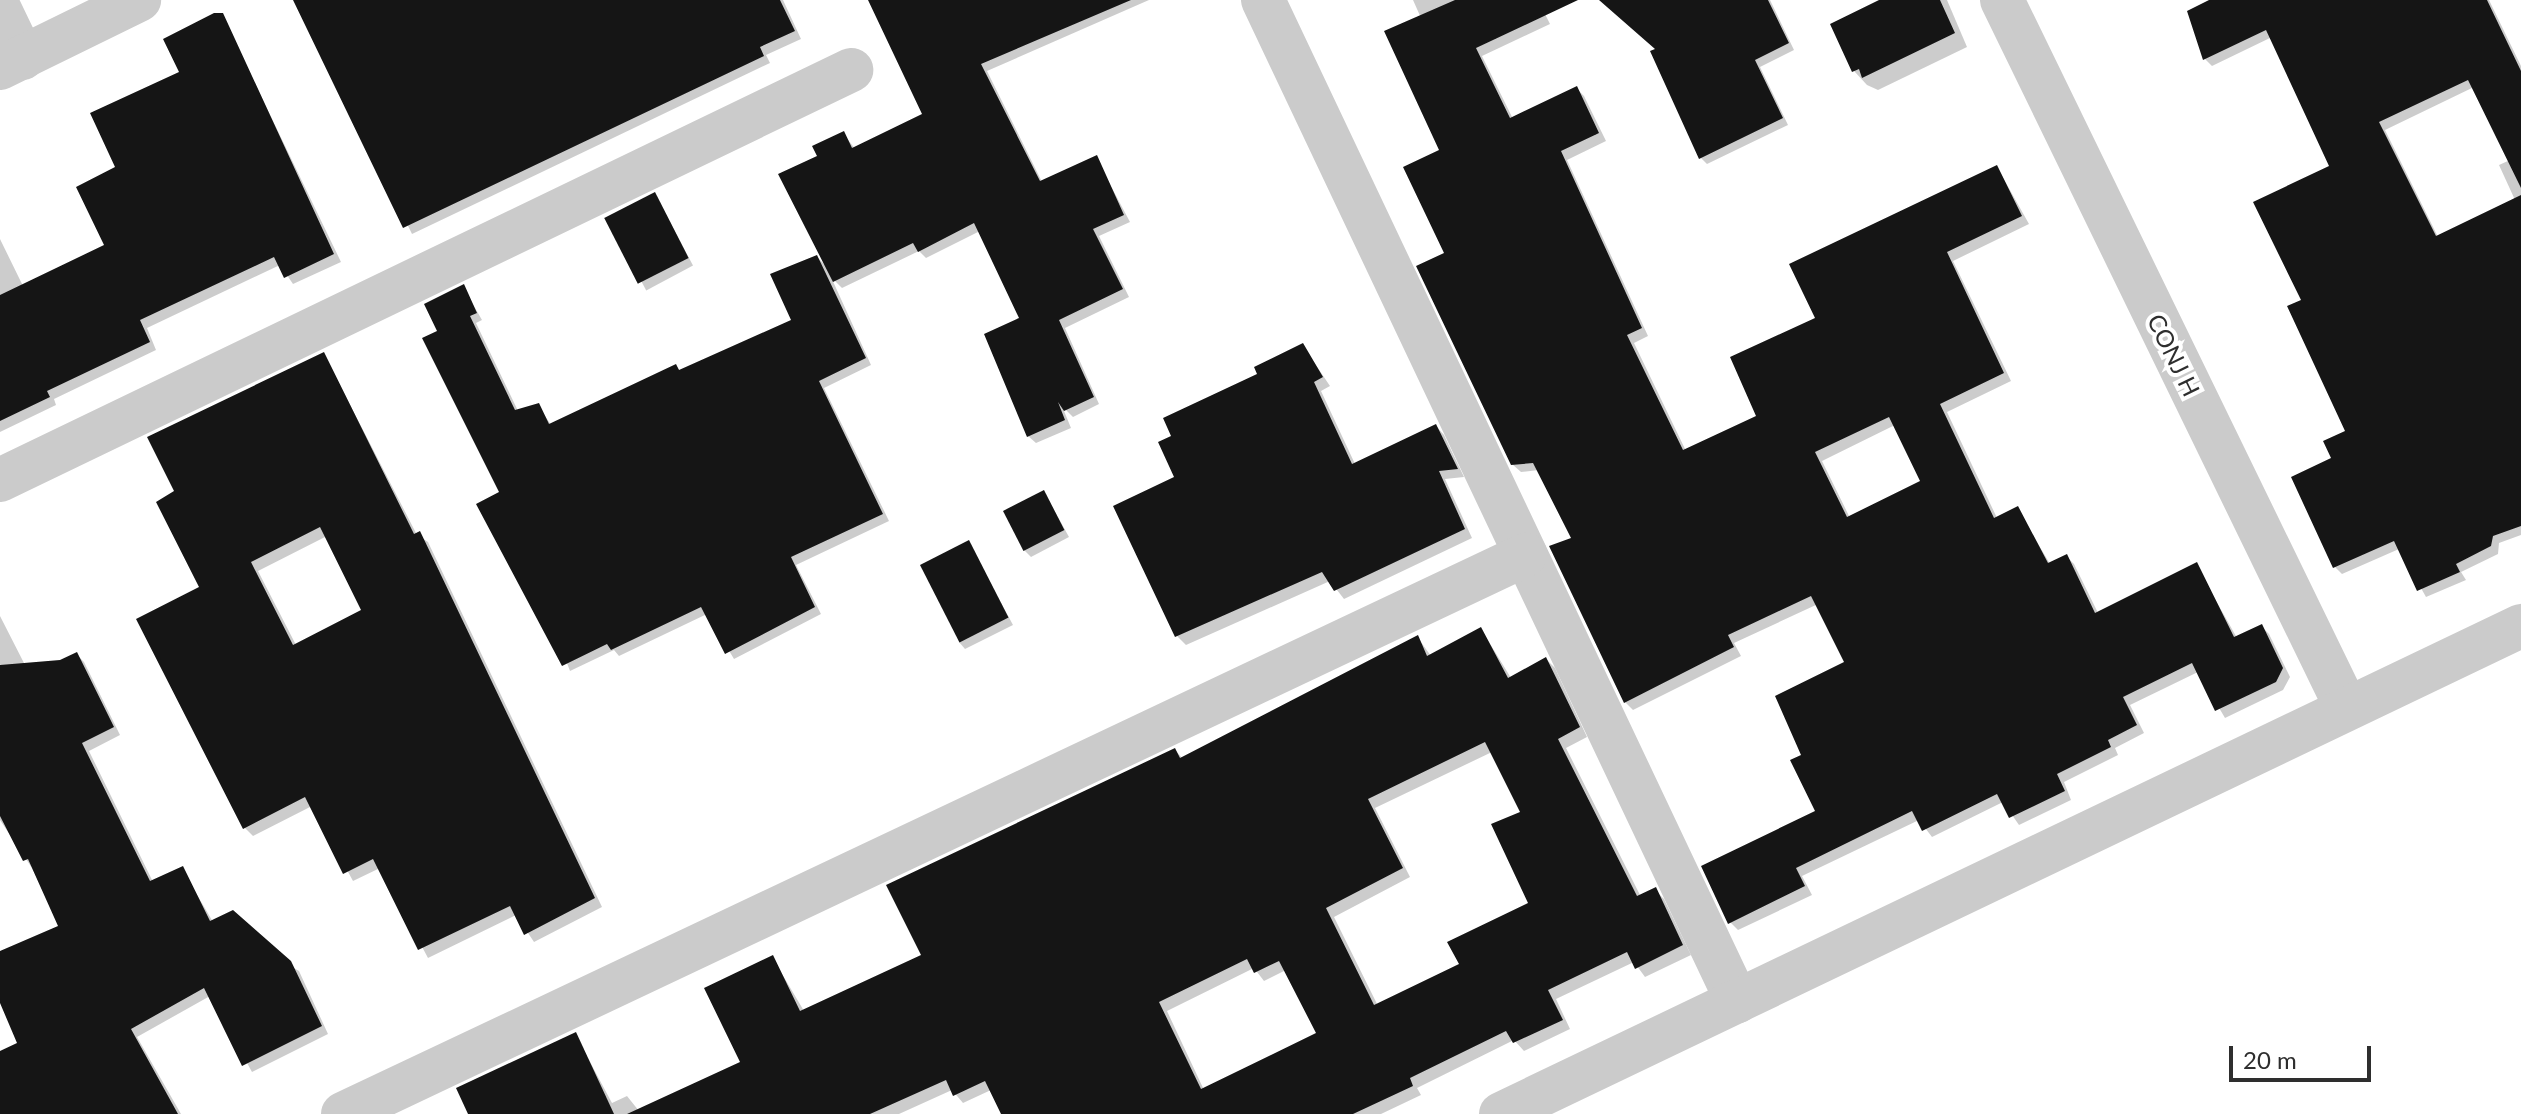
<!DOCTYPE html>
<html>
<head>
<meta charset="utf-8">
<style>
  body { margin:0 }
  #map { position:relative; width:2521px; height:1114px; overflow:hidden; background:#fff; font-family:Lato,sans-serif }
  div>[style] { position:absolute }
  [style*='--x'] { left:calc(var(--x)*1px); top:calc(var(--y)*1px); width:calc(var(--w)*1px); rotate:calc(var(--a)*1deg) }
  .shadow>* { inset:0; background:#0003; transform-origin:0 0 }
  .building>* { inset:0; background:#151515; transform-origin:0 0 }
  .minor>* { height:44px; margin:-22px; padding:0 22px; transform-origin:22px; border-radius:22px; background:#cbcbcb }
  span { translate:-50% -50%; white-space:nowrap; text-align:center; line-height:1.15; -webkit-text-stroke:8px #fff; paint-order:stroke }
  .street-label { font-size:24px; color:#2e2e2e }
  .scale { position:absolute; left:2229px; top:1046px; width:142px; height:36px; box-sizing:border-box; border:4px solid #2e2e2e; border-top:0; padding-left:10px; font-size:24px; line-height:28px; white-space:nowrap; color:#2e2e2e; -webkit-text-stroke:6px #fff; paint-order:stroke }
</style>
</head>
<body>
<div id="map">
  <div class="shadow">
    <div style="clip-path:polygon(297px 0,783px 0,801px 39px,766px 55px,770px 63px,412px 234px)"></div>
    <div style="clip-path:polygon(870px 0,1149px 0,987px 71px,1042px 182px,1096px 158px,1130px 222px,1099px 236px,1129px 297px,1065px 328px,1099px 404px,1073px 417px,1062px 406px,1071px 428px,1036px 443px,1028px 436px,1022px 319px,980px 231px,926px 258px,919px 251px,842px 288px,831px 277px,871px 365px,824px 388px,889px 521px,796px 565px,821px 614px,734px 659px,707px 614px,619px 656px,614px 650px,570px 671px,440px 332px,463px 287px,482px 320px,476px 323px,518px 411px,538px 405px,551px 425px,676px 366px,681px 372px,794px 321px,817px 257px,826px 266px,819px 157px,843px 133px,855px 149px,924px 115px)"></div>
    <div style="clip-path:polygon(evenodd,1413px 0,1538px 0,1550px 24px,1482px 56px,1513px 119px,1577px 89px,1584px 96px,1606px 141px,1567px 160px,1648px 336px,1634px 343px,1686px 451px,1759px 417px,1817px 318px,1997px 167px,2029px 224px,1953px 261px,2011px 381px,1947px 412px,1997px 518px,2017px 508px,2050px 564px,2066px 556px,2074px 564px,2098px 613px,2196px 565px,2237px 638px,2261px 626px,2269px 634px,2290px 677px,2283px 690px,2225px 718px,2198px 672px,2130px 705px,2144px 733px,2115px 748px,2118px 755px,2064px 782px,2071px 800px,2019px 825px,2003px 802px,1932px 837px,1919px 820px,1802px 876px,1812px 895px,1738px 930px,1730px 922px,1818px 812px,1804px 756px,1847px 663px,1818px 604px,1734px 643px,1741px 656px,1633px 710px,1625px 702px,1573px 539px,1539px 470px,1521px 472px,1512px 464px,1446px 254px,1442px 151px,1421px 18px,1413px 0,1895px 425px,1922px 482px,1850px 518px,1822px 461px,1895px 425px)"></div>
    <div style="clip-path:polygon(1740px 0,1770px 0,1794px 50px,1760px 67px,1788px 125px,1707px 164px,1701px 158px)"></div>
    <div style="clip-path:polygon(1883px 0,1947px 0,1967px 47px,1878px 90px,1867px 85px,1854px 71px)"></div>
    <div style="clip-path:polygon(evenodd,2214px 0,2489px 0,2521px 66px,2521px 535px,2499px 543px,2498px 554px,2461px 572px,2466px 580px,2426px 597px,2399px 549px,2342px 574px,2335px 567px,2334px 459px,2347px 432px,2304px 301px,2331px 167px,2272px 37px,2212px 66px,2205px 59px,2189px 12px,2214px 0,2474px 87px,2510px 160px,2499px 165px,2515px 200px,2438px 237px,2385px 130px,2474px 87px)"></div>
    <div style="clip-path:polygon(222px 15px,341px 262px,293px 284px,280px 265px,147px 328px,156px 350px,54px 399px,56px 405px,0 432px,0 239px,23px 286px,106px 246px,118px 168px)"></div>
    <div style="left:655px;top:194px;width:81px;height:53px;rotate:62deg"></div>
    <div style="clip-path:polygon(1303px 346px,1330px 386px,1321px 391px,1355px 464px,1436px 426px,1444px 435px,1464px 477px,1445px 479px,1472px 538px,1344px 599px,1330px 581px,1186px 645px,1177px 636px,1174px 437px)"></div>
    <div style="clip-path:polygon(evenodd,324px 354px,417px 535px,428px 542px,602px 907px,534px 942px,516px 915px,428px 958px,380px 868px,353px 881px,312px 806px,253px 836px,245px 828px,202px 588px,177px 491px,324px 354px,327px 536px,364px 611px,296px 645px,258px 571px,327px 536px)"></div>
    <div style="clip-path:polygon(1044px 492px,1069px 537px,1031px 557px,1024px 550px)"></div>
    <div style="clip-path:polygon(969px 543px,1013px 625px,965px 649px,959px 642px)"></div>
    <div style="clip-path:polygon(0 616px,25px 665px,61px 662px,76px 654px,84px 662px,120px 735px,89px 751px,153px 882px,182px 869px,213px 922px,299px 971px,328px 1034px,252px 1072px,210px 996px,137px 1037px,181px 1114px,0 1113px,0 1053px,19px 1044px,0 998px,0 953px,60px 927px,32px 868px,0 820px)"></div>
    <div style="clip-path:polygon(evenodd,1481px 629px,1511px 678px,1546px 659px,1555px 668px,1587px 737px,1566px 748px,1641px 897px,1655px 890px,1664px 899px,1691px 955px,1645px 977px,1634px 962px,1556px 999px,1570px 1029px,1524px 1051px,1514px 1040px,1417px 1088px,1421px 1095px,1381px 1114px,1003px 1114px,991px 1090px,963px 1103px,952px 1090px,899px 1114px,469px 1114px,575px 1034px,612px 1103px,627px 1096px,639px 1111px,743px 1063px,772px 957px,804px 1011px,924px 956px,1175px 750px,1183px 759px,1418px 638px,1431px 656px,1481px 629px,1492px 752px,1522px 812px,1531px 904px,1462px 965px,1378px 1006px,1334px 917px,1410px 877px,1375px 808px,1492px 752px,1481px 629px,1254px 968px,1264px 981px,1286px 970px,1318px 1034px,1204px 1090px,1167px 1011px,1254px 968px)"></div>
  </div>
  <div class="building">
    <div style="clip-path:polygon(293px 0,780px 0,795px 31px,760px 47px,764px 56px,403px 228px)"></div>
    <div style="clip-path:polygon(868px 0,1131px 0,981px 64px,1040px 181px,1097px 155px,1124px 215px,1093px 229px,1123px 289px,1059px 320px,1094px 397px,1064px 411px,1058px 402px,1065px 420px,1027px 437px,984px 334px,1019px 318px,974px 223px,918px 252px,913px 243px,833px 282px,778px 174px,817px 156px,812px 146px,844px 131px,852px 148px,922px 114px)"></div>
    <div style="clip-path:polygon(evenodd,1455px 0,1578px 0,1476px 48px,1510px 118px,1577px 86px,1599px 133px,1561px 151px,1642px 328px,1627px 335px,1683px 450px,1756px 416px,1730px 357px,1815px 318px,1789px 264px,1997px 165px,2022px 216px,1947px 252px,2004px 373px,1940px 404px,1994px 518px,2018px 506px,2048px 563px,2067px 554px,2095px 613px,2197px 562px,2234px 637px,2262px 624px,2283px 668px,2276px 682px,2215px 711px,2192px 663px,2123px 697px,2137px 725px,2108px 740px,2111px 747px,2057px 774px,2065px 791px,2009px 818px,1997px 794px,1922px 831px,1912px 811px,1796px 868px,1805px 886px,1728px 924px,1701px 866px,1815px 811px,1790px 760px,1801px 755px,1775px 696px,1844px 662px,1811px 596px,1728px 635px,1734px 647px,1624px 703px,1549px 546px,1571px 538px,1533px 463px,1511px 465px,1416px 266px,1444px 253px,1403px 167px,1439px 150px,1384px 31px,1455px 0,1889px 417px,1920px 481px,1847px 517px,1815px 452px,1889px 417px)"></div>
    <div style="clip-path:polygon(1599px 0,1768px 0,1789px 43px,1755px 60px,1783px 118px,1699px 159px,1650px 51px,1655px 49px)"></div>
    <div style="clip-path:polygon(1879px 0,1940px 0,1955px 33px,1862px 78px,1859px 69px,1852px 72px,1830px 24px)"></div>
    <div style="clip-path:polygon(2209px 0,2487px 0,2521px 71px,2521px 188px,2468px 80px,2379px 122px,2436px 236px,2521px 195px,2521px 526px,2493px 536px,2491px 546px,2456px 564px,2460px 572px,2417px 591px,2394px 541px,2333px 568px,2291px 477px,2331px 458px,2323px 441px,2345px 431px,2287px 306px,2301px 300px,2253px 202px,2329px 166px,2266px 30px,2203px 60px,2187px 11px)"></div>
    <div style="clip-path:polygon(214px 13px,223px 13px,334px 254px,284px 278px,274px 257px,140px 320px,150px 342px,47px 391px,50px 397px,0 421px,0 295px,104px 245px,76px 187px,115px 167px,90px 113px,179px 72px,163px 39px)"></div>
    <div style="left:655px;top:192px;width:74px;height:57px;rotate:63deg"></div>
    <div style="clip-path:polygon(817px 255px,866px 358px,819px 381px,883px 514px,791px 557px,815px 607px,725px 654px,701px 607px,611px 650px,607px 644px,562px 666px,476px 504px,499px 492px,422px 338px,437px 331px,424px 304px,464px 284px,477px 313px,470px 316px,515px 410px,539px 403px,549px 424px,676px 364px,679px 370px,791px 320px,770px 274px)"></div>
    <div style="clip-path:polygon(1303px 343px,1323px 377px,1314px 382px,1352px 464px,1436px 424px,1458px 469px,1439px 471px,1465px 529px,1334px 591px,1322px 572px,1175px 637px,1113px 506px,1174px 477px,1158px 442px,1171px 436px,1163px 418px,1257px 374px,1254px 367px)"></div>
    <div style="clip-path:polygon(evenodd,324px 352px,414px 534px,420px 531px,595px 898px,524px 935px,510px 906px,418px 950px,373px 859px,343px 874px,305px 797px,243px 829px,136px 619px,199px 587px,156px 502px,174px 491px,147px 437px,324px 352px,320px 527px,361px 610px,293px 645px,251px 562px,320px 527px)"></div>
    <div style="left:1044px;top:490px;width:45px;height:46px;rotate:63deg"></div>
    <div style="left:969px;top:540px;width:87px;height:55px;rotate:63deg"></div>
    <div style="clip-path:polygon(evenodd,1481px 627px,1508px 678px,1546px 657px,1580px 727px,1558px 739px,1637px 896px,1656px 887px,1683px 945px,1635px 969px,1627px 952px,1548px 990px,1563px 1020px,1513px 1043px,1506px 1031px,1410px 1078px,1413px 1086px,1353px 1114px,1001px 1114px,985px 1081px,953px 1096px,946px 1080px,870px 1114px,627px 1114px,740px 1062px,704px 988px,773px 955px,800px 1011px,921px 955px,886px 885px,1175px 748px,1180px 758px,1418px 635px,1427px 656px,1481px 627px,1485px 742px,1520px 812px,1491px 824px,1528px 903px,1447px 942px,1459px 964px,1374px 1005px,1326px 908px,1403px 868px,1368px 799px,1485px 742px,1481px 627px,1247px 959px,1254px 973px,1279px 961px,1316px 1033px,1201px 1089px,1159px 1002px,1247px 959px)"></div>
    <div style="clip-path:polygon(77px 652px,114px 727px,82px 743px,150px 881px,183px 866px,210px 921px,233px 910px,291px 961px,322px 1026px,242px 1066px,204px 988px,131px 1029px,178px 1114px,0 1114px,0 1051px,17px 1043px,0 1003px,0 951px,58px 926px,28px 859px,23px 861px,0 816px,0 665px,60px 660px)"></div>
    <div style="clip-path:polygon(576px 1032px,614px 1114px,468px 1114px,456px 1088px)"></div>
  </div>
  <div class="minor">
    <div style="--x:1263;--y:0;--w:1108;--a:64.66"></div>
    <div style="--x:2002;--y:0;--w:788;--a:64.05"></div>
    <div style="--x:0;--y:10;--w:53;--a:64.4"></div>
    <div style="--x:0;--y:68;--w:155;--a:-26.1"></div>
    <div style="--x:0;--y:480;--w:945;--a:-25.72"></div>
    <div style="--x:343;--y:1114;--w:1308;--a:-25.31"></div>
    <div style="--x:1501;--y:1114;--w:1131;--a:-25.57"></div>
  </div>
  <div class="street-label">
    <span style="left:2174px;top:355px;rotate:64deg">CONJ H</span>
  </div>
  <div class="scale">20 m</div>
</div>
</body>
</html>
